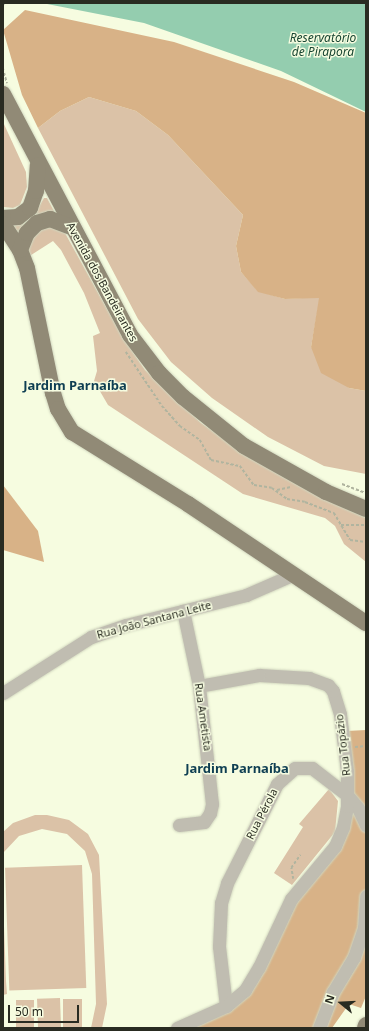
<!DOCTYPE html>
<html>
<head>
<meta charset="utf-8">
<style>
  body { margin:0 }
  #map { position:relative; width:369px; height:1031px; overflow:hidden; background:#f6fce0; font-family:"Noto Sans",sans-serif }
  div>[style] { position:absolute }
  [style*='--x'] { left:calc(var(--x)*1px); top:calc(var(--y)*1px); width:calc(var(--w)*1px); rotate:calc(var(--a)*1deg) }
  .green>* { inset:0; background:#dbc2a7; transform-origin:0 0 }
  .forest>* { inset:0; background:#d8b287 }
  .water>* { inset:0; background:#94cdaf }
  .path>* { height:1.5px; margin-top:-0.75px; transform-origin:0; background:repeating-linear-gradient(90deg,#b0b49f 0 3px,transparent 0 5px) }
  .roads { filter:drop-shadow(0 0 1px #d1d6be) drop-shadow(0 0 1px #d1d6be) }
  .minor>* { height:13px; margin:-6.5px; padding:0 6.5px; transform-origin:6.5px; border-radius:6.5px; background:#c0bdb1 }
  .major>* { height:16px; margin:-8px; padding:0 8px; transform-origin:8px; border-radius:8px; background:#918a76 }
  span { translate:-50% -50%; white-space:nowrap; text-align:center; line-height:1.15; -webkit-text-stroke:3px #f6fce0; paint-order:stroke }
  .street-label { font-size:11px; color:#292b21 }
  .water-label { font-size:12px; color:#174531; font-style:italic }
  .quarter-label { font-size:13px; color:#0e3e52; font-weight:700 }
  .frame { position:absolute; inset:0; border:4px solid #292b21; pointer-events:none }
  .north { position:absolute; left:321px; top:983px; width:40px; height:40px; -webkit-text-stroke:3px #f6fce0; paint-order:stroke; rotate:288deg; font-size:11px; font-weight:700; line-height:16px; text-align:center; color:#292b21 }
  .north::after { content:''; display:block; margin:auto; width:14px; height:18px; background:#292b21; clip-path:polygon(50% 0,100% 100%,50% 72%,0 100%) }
  .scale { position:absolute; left:8px; top:1005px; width:71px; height:18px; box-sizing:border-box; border:2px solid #292b21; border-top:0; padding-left:5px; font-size:12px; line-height:14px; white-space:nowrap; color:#292b21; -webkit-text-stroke:3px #f6fce0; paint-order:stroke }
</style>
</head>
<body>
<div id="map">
  <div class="green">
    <div style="clip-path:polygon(89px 97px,136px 111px,168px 135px,243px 215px,236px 246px,241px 272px,258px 291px,285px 299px,320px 297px,311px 347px,349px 388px,366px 391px,366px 474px,324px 466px,268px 437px,212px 398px,171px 362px,138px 319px,38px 128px,60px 111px)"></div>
    <div style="clip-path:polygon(3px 122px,26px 172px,27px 187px,20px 205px,13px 208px,3px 207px)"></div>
    <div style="clip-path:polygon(44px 198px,47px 198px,54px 211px,19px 235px,13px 225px,37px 210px)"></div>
    <div style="clip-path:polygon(44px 225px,65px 233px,123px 338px,145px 370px,201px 423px,247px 455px,324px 499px,366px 518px,366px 562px,344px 544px,335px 526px,325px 518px,243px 494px,108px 405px,94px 381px,97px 371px,93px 336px,100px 333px,84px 293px,61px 250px,53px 241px,28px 257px,30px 240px)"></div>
    <div style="clip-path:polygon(329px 789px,338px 801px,335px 832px,292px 885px,274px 873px,303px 827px,299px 824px)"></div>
    <div style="clip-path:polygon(35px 815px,47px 815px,69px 820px,88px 834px,99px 855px,107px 1004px,102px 1028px,91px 1028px,96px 1004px,92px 874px,85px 851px,67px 834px,42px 829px,19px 836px,3px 853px,3px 832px,13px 823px)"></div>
    <div style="left:82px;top:865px;width:123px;height:77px;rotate:88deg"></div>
    <div style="clip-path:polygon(3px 898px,6px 981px,7px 994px,3px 995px)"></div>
    <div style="left:60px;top:998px;width:30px;height:23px;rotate:88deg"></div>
    <div style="left:63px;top:999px;width:19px;height:29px"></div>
    <div style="left:16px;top:1000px;width:18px;height:28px"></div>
  </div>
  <div class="forest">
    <div style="clip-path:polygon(25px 10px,174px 42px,294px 82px,366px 113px,366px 391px,349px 388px,321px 373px,311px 347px,319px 298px,285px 299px,258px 292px,241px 272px,236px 246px,243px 215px,168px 135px,136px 111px,89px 97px,60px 111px,38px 128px,22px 95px,3px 30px)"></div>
    <div style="clip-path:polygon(3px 485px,38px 531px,44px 562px,3px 550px)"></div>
    <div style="clip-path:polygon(366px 730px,366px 996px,361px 1008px,349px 1004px,332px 1028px,193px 1028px,231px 1009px,285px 914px,338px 847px,347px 731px)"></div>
  </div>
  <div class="water">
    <div style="clip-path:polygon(42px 3px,366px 3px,366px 112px,281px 71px,144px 23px)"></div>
  </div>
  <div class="path">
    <div style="--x:3;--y:5;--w:2;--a:-63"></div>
    <div style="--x:3;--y:68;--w:16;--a:75"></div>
    <div style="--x:126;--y:352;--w:65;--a:56.3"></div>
    <div style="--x:162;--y:406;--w:27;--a:48"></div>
    <div style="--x:180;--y:426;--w:24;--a:35"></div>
    <div style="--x:200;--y:440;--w:23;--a:61"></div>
    <div style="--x:211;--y:460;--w:30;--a:12"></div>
    <div style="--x:240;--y:466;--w:24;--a:54"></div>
    <div style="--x:254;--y:485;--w:18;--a:9"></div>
    <div style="--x:272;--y:488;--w:19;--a:36"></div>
    <div style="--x:287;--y:499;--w:18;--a:9"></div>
    <div style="--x:305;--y:502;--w:31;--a:21"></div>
    <div style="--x:334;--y:513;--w:31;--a:59"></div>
    <div style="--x:350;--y:540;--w:16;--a:7"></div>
    <div style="--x:342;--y:484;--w:26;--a:21"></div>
    <div style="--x:277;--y:490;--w:14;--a:-12"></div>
    <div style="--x:341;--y:525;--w:25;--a:0"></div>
    <div style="--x:355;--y:747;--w:11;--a:-5"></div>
    <div style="--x:293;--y:879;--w:11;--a:-100"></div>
    <div style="--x:291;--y:868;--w:16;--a:-55"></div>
  </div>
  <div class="roads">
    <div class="minor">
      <div style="--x:3;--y:693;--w:104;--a:-32.5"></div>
      <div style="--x:91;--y:637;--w:37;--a:-19"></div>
      <div style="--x:126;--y:625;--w:124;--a:-14"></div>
      <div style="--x:246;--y:595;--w:50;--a:-23.5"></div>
      <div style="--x:179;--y:825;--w:25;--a:-7"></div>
      <div style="--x:204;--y:822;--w:11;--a:-56"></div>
      <div style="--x:210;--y:813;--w:9;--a:-77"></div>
      <div style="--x:212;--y:804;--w:119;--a:-96.3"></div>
      <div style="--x:199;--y:686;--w:77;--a:-102"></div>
      <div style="--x:226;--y:1006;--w:60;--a:-96.7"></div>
      <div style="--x:219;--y:946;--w:43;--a:-87.3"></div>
      <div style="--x:221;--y:903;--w:21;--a:-73"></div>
      <div style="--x:227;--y:883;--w:111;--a:-63.2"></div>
      <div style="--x:277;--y:784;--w:24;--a:-42"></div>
      <div style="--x:295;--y:768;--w:17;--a:0"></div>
      <div style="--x:312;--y:768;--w:44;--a:37.6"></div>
      <div style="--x:347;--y:795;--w:17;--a:50"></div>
      <div style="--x:358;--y:808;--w:19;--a:65"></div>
      <div style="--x:177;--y:1028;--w:54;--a:-24.2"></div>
      <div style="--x:226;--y:1006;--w:25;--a:-40"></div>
      <div style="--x:245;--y:990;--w:27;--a:-59"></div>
      <div style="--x:259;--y:967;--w:75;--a:-64.8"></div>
      <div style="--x:291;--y:899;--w:69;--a:-50.3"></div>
      <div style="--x:335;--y:846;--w:21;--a:-67"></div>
      <div style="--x:343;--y:827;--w:21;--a:-79"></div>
      <div style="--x:347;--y:806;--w:35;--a:-90"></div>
      <div style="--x:347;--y:771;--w:57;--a:-97"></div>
      <div style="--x:340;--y:714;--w:24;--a:-107"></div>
      <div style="--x:333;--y:691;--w:8;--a:-130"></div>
      <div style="--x:328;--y:685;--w:20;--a:-160"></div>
      <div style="--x:309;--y:678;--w:50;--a:-176.6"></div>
      <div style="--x:259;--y:675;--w:61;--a:169.6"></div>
      <div style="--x:319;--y:1028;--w:39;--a:-69"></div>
      <div style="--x:333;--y:992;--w:41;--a:-59"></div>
      <div style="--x:354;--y:957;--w:31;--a:-71"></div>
      <div style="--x:364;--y:928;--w:32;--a:-86"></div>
    </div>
    <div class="major">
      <div style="--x:3;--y:94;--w:272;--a:62.2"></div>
      <div style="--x:130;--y:335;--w:48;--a:52.7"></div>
      <div style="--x:159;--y:373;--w:34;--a:45"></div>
      <div style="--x:183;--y:397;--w:78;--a:38.8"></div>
      <div style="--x:244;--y:446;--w:94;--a:29.3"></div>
      <div style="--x:326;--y:492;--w:43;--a:23"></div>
      <div style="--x:3;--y:218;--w:15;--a:-4"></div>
      <div style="--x:18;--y:217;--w:15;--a:-37"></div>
      <div style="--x:30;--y:208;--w:18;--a:-71"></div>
      <div style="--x:36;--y:191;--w:26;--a:-86"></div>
      <div style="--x:3;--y:224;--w:31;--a:57"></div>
      <div style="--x:20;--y:250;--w:19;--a:69"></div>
      <div style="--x:27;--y:268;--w:128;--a:78.3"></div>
      <div style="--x:53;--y:393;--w:17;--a:73"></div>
      <div style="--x:58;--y:409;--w:27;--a:59"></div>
      <div style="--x:72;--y:432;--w:137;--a:31.8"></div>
      <div style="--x:188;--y:504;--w:214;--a:33.8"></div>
      <div style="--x:20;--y:250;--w:18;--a:-68"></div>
      <div style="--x:27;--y:233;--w:14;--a:-45"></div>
      <div style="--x:37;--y:223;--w:14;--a:-17"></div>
      <div style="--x:50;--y:219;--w:22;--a:21"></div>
      <div style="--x:365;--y:1028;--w:3;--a:-72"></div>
    </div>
  </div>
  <div class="street-label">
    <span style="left:102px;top:282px;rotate:61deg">Avenida dos Bandeirantes</span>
    <span style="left:154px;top:620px;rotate:-15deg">Rua João Santana Leite</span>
    <span style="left:203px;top:717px;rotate:82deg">Rua Ametista</span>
    <span style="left:343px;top:745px;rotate:-97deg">Rua Topázio</span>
    <span style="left:262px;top:814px;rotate:-63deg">Rua Pérola</span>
  </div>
  <div class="water-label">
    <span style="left:323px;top:45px">Reservatório<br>de Pirapora</span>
  </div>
  <div class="quarter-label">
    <span style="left:75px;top:385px">Jardim Parnaíba</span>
    <span style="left:237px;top:768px">Jardim Parnaíba</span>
  </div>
  <div class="frame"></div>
  <div class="north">N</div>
  <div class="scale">50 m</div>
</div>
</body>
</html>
